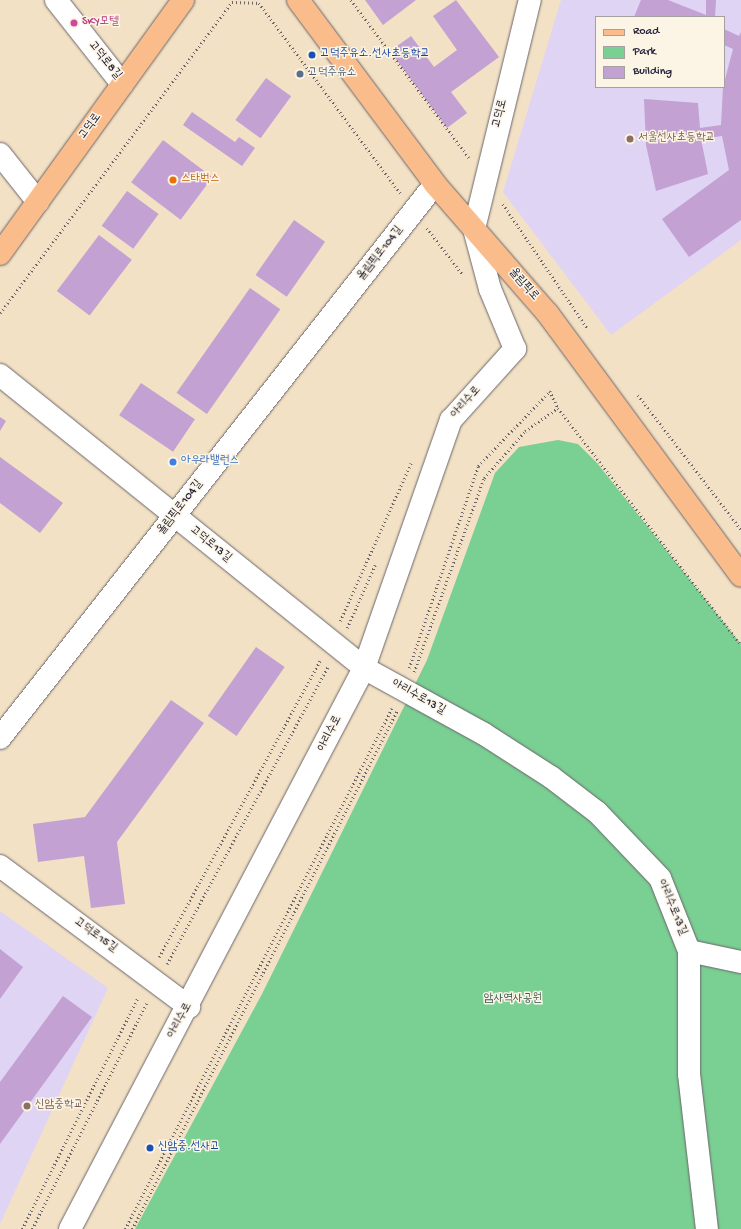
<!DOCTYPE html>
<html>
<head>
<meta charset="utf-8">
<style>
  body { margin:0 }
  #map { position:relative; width:741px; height:1229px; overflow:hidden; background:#f2e1c4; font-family:"Gochi Hand","Poor Story",sans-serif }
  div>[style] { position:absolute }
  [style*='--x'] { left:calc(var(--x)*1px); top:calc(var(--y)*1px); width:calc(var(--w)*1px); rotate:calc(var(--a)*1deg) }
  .built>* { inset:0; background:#dfd4f4 }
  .green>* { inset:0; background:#7acf93 }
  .building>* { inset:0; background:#c3a1d3; transform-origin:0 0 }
  .path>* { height:2.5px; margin-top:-1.25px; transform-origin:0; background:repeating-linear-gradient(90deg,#6b656b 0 1px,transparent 0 4px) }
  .roads { filter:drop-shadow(0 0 1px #6b656b) drop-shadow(0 0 1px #6b656b) }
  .minor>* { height:22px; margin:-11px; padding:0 11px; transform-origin:11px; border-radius:11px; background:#fff }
  .major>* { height:22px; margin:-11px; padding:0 11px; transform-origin:11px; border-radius:11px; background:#f9bc8a }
  .dots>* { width:11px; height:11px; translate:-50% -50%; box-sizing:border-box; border:2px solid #fcf5e5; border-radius:50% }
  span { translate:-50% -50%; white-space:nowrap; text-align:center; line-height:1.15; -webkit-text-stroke:3px #fcf5e5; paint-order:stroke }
  .hotel-label { font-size:12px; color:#b23c85 }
  .left { translate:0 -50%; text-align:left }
  .transit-label { font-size:12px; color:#164399 }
  .street-label { font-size:12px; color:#22223b }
  .service-label { font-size:12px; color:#4e5e75 }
  .education-label { font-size:12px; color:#785e54 }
  .food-label { font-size:12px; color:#c56008 }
  .shop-label { font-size:12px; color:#366cbe }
  .park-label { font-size:12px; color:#3c5655 }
  .legend { position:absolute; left:595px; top:16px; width:130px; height:72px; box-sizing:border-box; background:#fcf5e5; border:1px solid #a5a1a1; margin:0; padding:5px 7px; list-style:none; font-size:12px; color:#22223b }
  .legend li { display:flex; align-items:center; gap:8px; height:20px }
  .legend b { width:20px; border:1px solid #a5a1a1 }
</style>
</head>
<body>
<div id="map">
  <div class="built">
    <div style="clip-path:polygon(evenodd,561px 0,741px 0,741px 240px,611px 335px,503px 192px,561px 0,596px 17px,724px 17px,724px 87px,596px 87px,596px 17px)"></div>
    <div style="clip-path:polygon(0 911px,108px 988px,0 1224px)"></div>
  </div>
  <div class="green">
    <div style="clip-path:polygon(558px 440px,578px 444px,597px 463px,741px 644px,741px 1229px,135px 1229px,262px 994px,427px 660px,495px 473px,519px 447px)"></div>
  </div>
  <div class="building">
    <div style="clip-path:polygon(365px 0,416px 0,383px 25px)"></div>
    <div style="clip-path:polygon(456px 0,499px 57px,451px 92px,467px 113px,447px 128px,390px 51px,411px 36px,434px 67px,457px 50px,433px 16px)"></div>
    <div style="clip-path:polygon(641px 0,668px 0,706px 15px,706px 0,716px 0,715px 17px,634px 17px)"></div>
    <div style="clip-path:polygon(724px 29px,739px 36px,741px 32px,741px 220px,689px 257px,662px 219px,729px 170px,722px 136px,701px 139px,708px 174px,656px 191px,646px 145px,644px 99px,698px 103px,700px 128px,721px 125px,723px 87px,733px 49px,724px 45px)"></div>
    <div style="left:266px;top:78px;width:31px;height:52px;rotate:36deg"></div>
    <div style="clip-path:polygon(192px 112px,235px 142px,239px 137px,255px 148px,242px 166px,183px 125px)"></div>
    <div style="left:163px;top:140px;width:62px;height:53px;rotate:37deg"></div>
    <div style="left:127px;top:191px;width:39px;height:43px;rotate:36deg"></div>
    <div style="left:294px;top:220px;width:38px;height:67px;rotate:35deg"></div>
    <div style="left:99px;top:235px;width:41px;height:70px;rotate:37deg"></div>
    <div style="left:250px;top:288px;width:37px;height:128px;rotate:35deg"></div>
    <div style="left:141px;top:383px;width:65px;height:39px;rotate:34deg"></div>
    <div style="clip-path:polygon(0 417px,6px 421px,0 431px)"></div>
    <div style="clip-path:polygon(0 457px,63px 503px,40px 533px,0 503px)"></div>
    <div style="left:256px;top:647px;width:35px;height:84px;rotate:35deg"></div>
    <div style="clip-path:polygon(171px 700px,204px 723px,117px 842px,125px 904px,91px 908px,84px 856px,38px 862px,33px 824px,85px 817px)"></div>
    <div style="clip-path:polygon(0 949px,23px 967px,0 999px)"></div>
    <div style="clip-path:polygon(63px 996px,92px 1017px,0 1144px,0 1082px)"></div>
  </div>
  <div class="path">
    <div style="--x:351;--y:0;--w:197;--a:53.2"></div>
    <div style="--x:503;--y:204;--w:151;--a:55.8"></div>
    <div style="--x:427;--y:228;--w:59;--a:52.5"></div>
    <div style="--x:0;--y:313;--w:388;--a:-53.3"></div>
    <div style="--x:232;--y:2;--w:27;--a:2"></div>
    <div style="--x:259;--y:3;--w:238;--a:53.4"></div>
    <div style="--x:638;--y:395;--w:169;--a:52.5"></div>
    <div style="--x:340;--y:621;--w:173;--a:-65.8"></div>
    <div style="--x:347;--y:628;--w:69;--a:-66"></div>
    <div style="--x:409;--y:668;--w:213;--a:-71.1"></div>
    <div style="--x:478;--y:466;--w:104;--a:-46.2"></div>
    <div style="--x:550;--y:391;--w:19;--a:65"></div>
    <div style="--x:558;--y:408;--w:299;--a:52.3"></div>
    <div style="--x:414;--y:672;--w:206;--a:-70.2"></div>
    <div style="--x:484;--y:478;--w:62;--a:-48.9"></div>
    <div style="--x:525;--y:431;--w:40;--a:-34.9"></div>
    <div style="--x:159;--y:957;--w:337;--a:-61.5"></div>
    <div style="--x:167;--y:964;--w:339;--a:-61.6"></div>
    <div style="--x:22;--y:1229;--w:259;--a:-63.4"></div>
    <div style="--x:32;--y:1229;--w:254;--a:-63.1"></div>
    <div style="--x:125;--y:1229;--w:585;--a:-62.87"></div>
    <div style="--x:132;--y:1229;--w:582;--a:-62.91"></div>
  </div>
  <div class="roads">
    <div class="minor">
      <div style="--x:56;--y:0;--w:107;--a:51.8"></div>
      <div style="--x:0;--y:154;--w:61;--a:51.6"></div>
      <div style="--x:0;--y:375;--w:467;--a:38.8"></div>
      <div style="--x:364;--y:668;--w:137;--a:28.8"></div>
      <div style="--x:484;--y:734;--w:80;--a:32.7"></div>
      <div style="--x:551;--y:777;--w:58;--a:37.3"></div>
      <div style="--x:597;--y:812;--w:91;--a:46.3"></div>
      <div style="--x:660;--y:878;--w:79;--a:68.3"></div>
      <div style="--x:689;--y:951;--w:123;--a:90"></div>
      <div style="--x:689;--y:1074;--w:156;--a:83.4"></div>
      <div style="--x:0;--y:738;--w:704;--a:-51.86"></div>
      <div style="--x:0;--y:866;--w:236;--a:36.7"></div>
      <div style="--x:689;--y:951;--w:53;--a:11.9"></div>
      <div style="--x:70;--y:1229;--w:633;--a:-62.34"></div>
      <div style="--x:364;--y:668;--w:263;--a:-70.7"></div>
      <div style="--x:451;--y:420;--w:96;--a:-48"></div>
      <div style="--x:515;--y:349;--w:65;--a:-112.6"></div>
      <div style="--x:490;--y:289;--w:62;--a:-104.9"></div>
      <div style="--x:474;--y:229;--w:236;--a:-76.3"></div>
    </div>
    <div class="major">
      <div style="--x:298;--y:0;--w:229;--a:53.3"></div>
      <div style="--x:435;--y:184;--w:172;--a:49"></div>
      <div style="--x:548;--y:314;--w:325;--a:53.6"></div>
      <div style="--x:0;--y:254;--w:313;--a:-54.2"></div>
    </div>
  </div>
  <div class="dots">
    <div style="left:74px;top:23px;background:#d1479c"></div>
    <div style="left:312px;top:55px;background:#1a4fb4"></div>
    <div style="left:300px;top:74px;background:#5c6f8a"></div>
    <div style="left:630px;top:139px;background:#8d6e63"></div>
    <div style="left:173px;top:180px;background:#e8710a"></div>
    <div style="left:173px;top:462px;background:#3f7fe0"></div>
    <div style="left:27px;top:1106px;background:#8d6e63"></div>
    <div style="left:150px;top:1148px;background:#1a4fb4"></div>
  </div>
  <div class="hotel-label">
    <span class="left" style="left:82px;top:23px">SKY모텔</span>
  </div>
  <div class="transit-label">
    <span class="left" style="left:320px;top:55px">고덕주유소.선사초등학교</span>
    <span class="left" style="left:158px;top:1148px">신암중.선사고</span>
  </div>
  <div class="street-label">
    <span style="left:104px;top:61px;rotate:51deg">고덕로8길</span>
    <span style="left:501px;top:114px;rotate:-76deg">고덕로</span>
    <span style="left:91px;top:127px;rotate:-54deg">고덕로</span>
    <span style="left:381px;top:254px;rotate:-52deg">올림픽로104길</span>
    <span style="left:523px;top:285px;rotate:49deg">올림픽로</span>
    <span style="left:467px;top:403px;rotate:-48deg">아리수로</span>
    <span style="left:181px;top:508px;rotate:-52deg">올림픽로104길</span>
    <span style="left:210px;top:545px;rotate:39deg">고덕로13길</span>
    <span style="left:418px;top:698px;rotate:29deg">아리수로13길</span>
    <span style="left:331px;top:734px;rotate:-63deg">아리수로</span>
    <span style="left:671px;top:908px;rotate:67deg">아리수로13길</span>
    <span style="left:95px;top:936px;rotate:36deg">고덕로15길</span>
    <span style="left:181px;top:1021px;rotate:-61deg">아리수로</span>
  </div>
  <div class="service-label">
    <span class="left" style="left:308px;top:74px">고덕주유소</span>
  </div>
  <div class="education-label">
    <span class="left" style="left:638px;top:139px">서울선사초등학교</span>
    <span class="left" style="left:35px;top:1106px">신암중학교</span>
  </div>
  <div class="food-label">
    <span class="left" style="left:181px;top:180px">스타벅스</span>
  </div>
  <div class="shop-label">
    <span class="left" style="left:181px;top:462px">아우라밸런스</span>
  </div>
  <div class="park-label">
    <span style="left:513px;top:1000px">암사역사공원</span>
  </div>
  <ul class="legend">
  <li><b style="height:5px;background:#f9bc8a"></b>Road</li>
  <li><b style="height:11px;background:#7acf93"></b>Park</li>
  <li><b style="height:11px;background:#c3a1d3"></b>Building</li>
  </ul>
</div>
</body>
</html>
